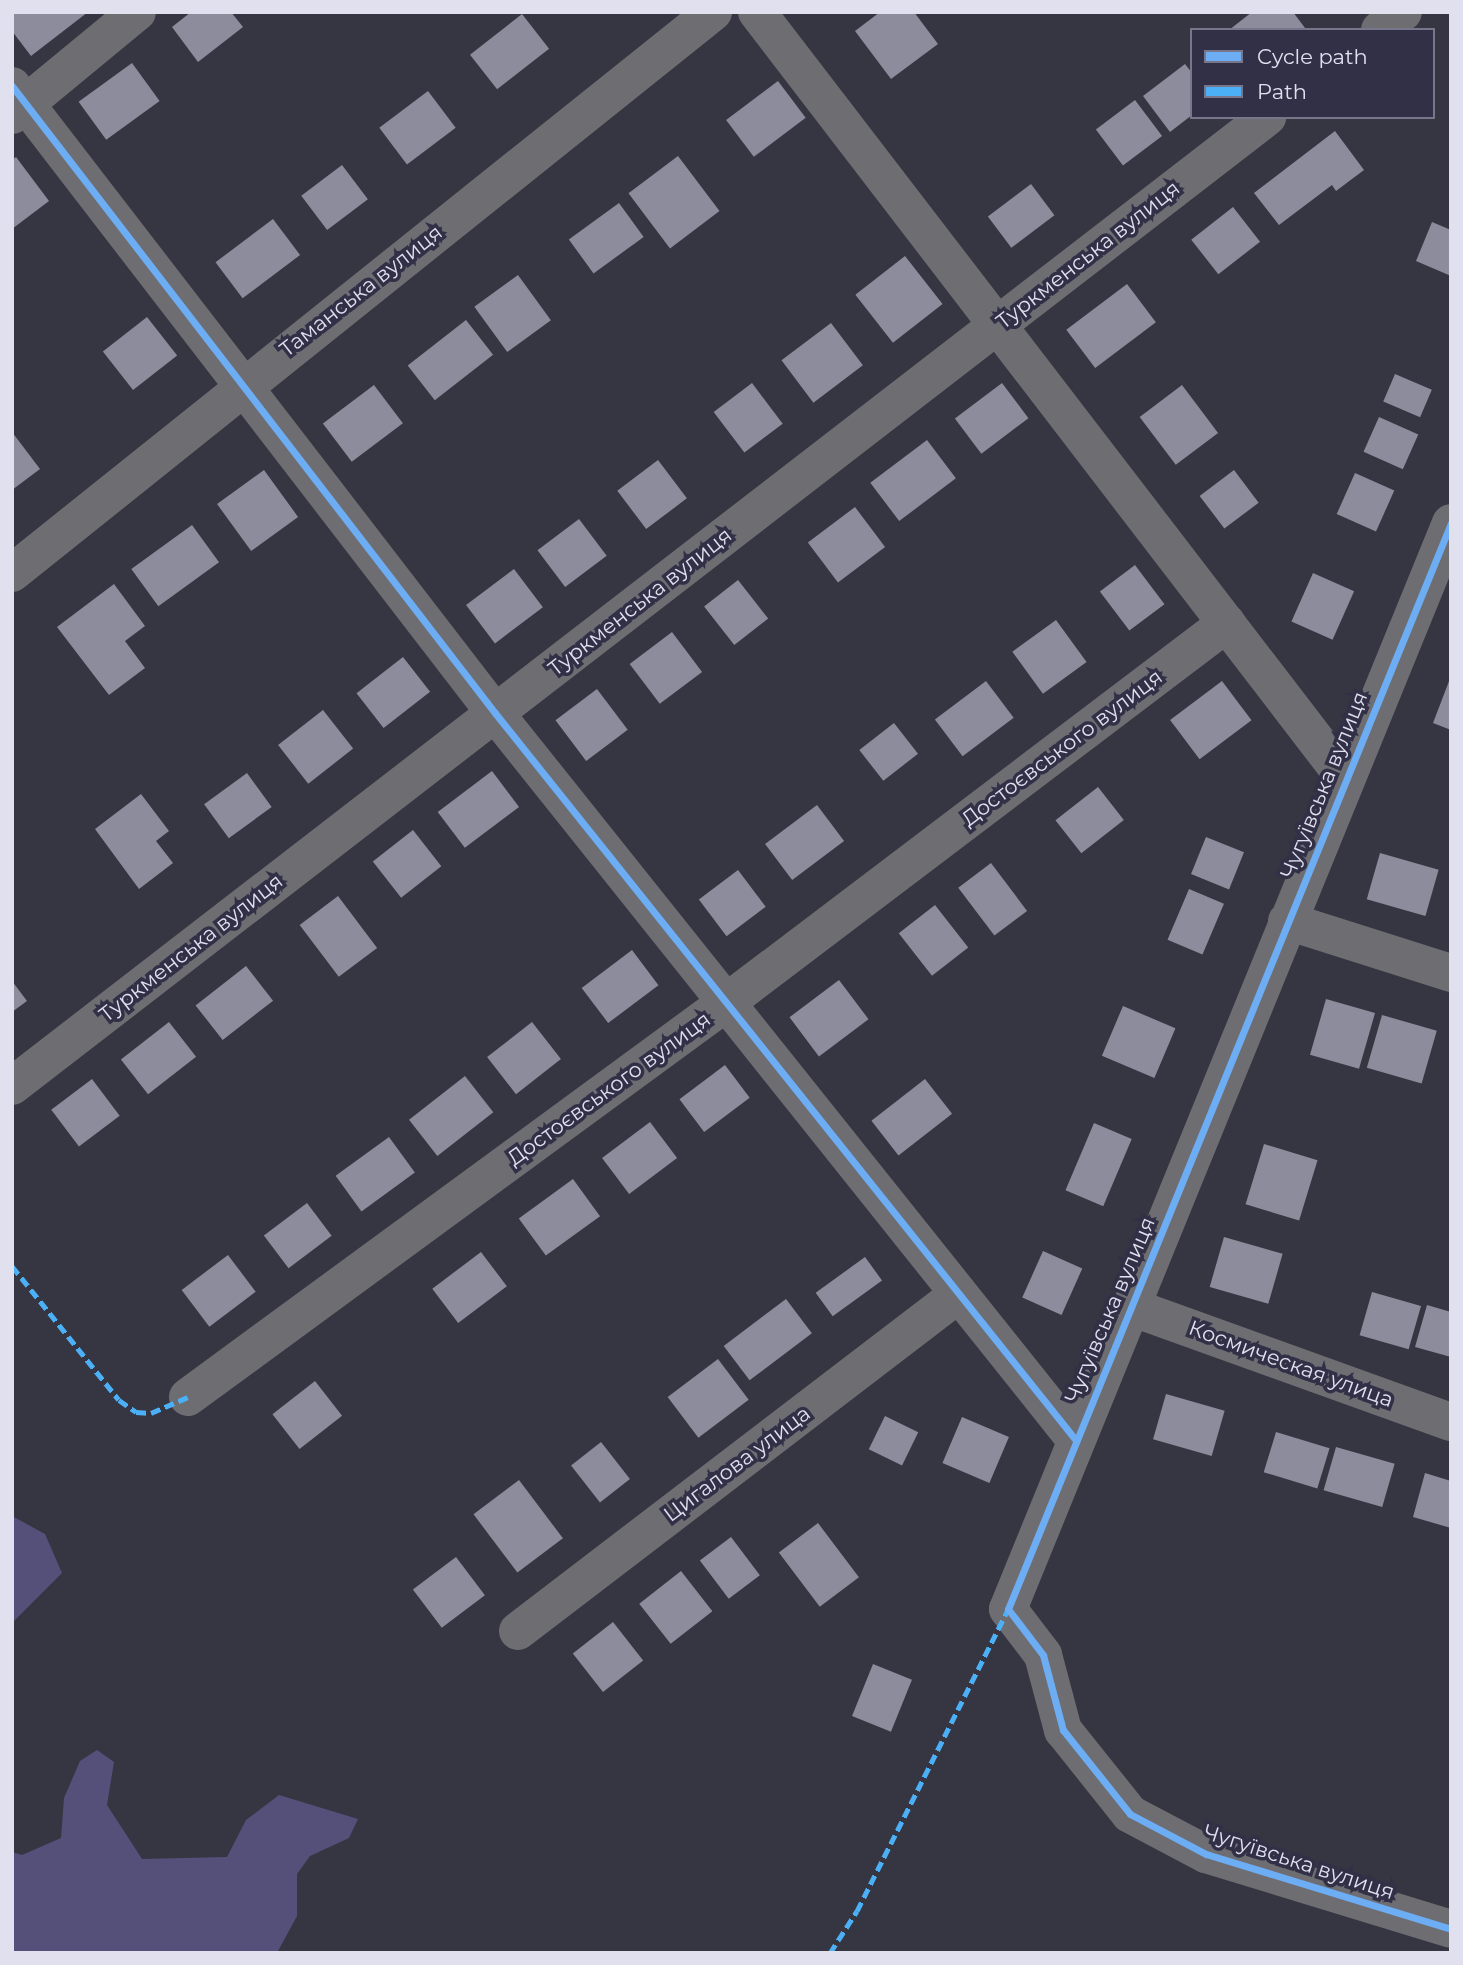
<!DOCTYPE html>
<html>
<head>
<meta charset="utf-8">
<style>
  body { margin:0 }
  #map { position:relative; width:1463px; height:1965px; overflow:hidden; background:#363542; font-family:Montserrat,sans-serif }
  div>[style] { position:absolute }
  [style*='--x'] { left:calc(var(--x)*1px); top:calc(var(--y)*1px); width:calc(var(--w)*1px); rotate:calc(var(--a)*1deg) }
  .green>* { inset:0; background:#54507a }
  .building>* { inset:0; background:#8d8c9c; transform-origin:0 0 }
  .minor>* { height:38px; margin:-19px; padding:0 19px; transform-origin:19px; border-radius:19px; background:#6d6d72 }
  .quiet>* { height:5px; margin-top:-2.5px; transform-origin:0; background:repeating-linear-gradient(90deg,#4cb0f7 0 10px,transparent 0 15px) }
  .cycleway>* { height:7px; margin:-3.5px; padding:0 3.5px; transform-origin:3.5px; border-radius:3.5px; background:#6dadf4 }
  span { translate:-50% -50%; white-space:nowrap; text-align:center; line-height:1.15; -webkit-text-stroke:7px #323047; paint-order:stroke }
  .street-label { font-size:21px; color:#e1e0ef }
  .frame { position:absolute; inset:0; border:14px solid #e1e0ef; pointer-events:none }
  .legend { position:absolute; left:1190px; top:28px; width:245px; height:91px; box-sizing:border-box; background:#323047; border:2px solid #78768a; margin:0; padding:9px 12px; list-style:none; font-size:21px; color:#e1e0ef }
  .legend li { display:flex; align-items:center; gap:14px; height:35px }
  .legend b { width:35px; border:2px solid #78768a }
</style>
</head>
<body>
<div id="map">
  <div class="green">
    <div style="clip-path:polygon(12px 1516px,45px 1534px,62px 1573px,12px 1623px)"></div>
    <div style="clip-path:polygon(97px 1750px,114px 1762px,107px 1805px,142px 1859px,227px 1857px,246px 1820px,279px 1795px,358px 1819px,349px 1838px,310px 1856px,297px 1874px,297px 1916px,277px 1953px,12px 1953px,12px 1852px,22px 1855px,61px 1838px,64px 1798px,80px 1761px)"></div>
  </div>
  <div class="building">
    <div style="clip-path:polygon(12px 12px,88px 12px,31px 56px,12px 31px)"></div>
    <div style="clip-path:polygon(191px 12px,231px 12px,243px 27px,198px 62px,172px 27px)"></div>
    <div style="clip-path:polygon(880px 12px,914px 12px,938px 44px,891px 79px,855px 31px)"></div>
    <div style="clip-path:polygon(1252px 12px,1293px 12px,1305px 28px,1229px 30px)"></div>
    <div style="left:522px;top:14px;width:44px;height:66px;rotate:52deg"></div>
    <div style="left:132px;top:63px;width:47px;height:66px;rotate:54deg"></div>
    <div style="clip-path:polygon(1185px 64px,1192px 73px,1192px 115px,1170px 132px,1143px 96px)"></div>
    <div style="left:778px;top:81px;width:46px;height:65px;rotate:53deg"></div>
    <div style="left:428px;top:91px;width:46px;height:61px;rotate:53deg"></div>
    <div style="left:1135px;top:100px;width:45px;height:49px;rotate:53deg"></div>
    <div style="clip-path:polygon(1335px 131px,1364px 170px,1336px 191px,1332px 185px,1279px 225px,1254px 193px)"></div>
    <div style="left:678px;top:156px;width:69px;height:62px;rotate:53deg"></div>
    <div style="clip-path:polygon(16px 157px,49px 201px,12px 229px,12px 160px)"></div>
    <div style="left:342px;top:165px;width:43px;height:51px;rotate:53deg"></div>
    <div style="left:1031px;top:184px;width:39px;height:54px;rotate:53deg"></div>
    <div style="left:619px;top:203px;width:42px;height:62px;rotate:54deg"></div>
    <div style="left:1233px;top:207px;width:44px;height:53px;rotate:52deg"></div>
    <div style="left:273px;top:219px;width:45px;height:72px;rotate:53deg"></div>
    <div style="clip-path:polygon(1432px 222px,1451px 230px,1451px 276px,1416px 261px)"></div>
    <div style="left:905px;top:256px;width:61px;height:63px;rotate:52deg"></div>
    <div style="left:518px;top:275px;width:56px;height:54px;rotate:54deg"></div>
    <div style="left:1127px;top:284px;width:48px;height:76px;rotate:53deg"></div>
    <div style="left:147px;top:317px;width:49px;height:56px;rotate:52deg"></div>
    <div style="left:466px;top:320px;width:44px;height:74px;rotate:52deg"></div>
    <div style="left:831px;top:323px;width:53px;height:62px;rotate:53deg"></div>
    <div style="left:1395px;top:374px;width:40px;height:30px;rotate:23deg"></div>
    <div style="left:752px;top:383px;width:51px;height:48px;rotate:53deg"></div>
    <div style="left:1002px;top:383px;width:44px;height:59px;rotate:53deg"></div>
    <div style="left:374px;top:385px;width:48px;height:64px;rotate:53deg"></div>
    <div style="left:1182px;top:385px;width:60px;height:53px;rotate:53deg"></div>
    <div style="left:1379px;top:417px;width:43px;height:38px;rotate:24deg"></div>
    <div style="clip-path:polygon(12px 432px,40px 469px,12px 490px)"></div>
    <div style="left:927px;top:440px;width:48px;height:71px;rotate:53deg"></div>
    <div style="left:658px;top:460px;width:48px;height:51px;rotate:53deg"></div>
    <div style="left:264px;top:470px;width:58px;height:58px;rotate:54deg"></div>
    <div style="left:1234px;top:470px;width:41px;height:43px;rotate:53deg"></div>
    <div style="left:1355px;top:473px;width:43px;height:45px;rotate:24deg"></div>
    <div style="left:855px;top:507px;width:50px;height:59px;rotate:53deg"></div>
    <div style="left:579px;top:519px;width:46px;height:52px;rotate:53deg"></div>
    <div style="left:192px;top:525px;width:46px;height:75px;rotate:54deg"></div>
    <div style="left:1135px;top:565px;width:49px;height:44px;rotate:53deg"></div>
    <div style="left:514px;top:569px;width:48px;height:60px;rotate:53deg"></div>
    <div style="left:1313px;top:573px;width:45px;height:53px;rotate:24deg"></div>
    <div style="left:738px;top:580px;width:49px;height:43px;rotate:52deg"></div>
    <div style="clip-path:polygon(114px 584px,145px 626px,125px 641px,145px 668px,109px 695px,57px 627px)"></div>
    <div style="left:1056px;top:620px;width:52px;height:54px;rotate:54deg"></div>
    <div style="left:672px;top:632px;width:50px;height:53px;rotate:53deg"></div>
    <div style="left:403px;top:657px;width:44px;height:59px;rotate:52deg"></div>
    <div style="clip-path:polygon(1451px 676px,1451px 730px,1433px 723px)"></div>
    <div style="left:986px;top:681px;width:46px;height:64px;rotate:53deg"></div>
    <div style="left:1222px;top:681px;width:49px;height:65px;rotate:53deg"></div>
    <div style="left:597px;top:689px;width:51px;height:52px;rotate:53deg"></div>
    <div style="left:323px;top:710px;width:49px;height:57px;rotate:52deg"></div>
    <div style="left:894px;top:723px;width:39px;height:44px;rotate:52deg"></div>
    <div style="left:492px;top:771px;width:45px;height:68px;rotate:53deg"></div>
    <div style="left:247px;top:773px;width:42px;height:53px;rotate:54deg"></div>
    <div style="left:1098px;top:787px;width:42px;height:54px;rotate:52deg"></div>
    <div style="clip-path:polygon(141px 794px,169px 831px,156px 841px,173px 863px,139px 889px,95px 829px)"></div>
    <div style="left:817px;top:805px;width:45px;height:65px;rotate:53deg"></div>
    <div style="left:413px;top:830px;width:46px;height:51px;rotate:52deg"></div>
    <div style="left:1206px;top:837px;width:41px;height:40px;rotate:22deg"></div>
    <div style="left:1380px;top:853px;width:61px;height:48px;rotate:16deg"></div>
    <div style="left:991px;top:863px;width:60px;height:41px;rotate:53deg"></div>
    <div style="left:738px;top:870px;width:46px;height:49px;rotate:53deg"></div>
    <div style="left:1189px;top:889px;width:38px;height:55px;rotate:23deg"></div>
    <div style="left:338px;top:896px;width:65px;height:48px;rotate:53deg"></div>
    <div style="left:935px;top:905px;width:54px;height:46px;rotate:52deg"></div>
    <div style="left:632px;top:950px;width:44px;height:63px;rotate:53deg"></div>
    <div style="left:246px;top:966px;width:44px;height:64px;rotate:52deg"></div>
    <div style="left:839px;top:980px;width:49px;height:62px;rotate:53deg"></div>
    <div style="clip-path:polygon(12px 981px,27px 1001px,12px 1012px)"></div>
    <div style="left:1326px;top:999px;width:51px;height:58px;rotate:16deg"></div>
    <div style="left:1123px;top:1006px;width:57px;height:54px;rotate:23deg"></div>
    <div style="left:1382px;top:1015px;width:57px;height:55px;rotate:16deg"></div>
    <div style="left:169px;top:1022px;width:44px;height:61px;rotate:52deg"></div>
    <div style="left:532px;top:1022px;width:47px;height:57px;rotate:52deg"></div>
    <div style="left:725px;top:1065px;width:41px;height:57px;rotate:53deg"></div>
    <div style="left:465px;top:1076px;width:46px;height:71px;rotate:52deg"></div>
    <div style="left:92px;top:1079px;width:46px;height:51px;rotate:53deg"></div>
    <div style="left:925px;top:1079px;width:44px;height:68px;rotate:52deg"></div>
    <div style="left:650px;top:1122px;width:45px;height:60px;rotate:53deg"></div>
    <div style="left:1094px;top:1123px;width:41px;height:73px;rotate:23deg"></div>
    <div style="left:389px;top:1137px;width:44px;height:66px;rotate:54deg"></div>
    <div style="left:1264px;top:1144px;width:56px;height:63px;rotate:17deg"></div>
    <div style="left:573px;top:1179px;width:46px;height:67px;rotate:54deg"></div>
    <div style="left:307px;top:1203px;width:41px;height:54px;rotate:53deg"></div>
    <div style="left:1224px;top:1237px;width:61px;height:52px;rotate:16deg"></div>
    <div style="left:1043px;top:1251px;width:43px;height:51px;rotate:24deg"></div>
    <div style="left:481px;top:1252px;width:43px;height:61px;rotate:53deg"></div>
    <div style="left:228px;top:1255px;width:46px;height:58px;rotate:53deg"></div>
    <div style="left:865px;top:1257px;width:29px;height:61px;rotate:54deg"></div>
    <div style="left:1372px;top:1292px;width:51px;height:45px;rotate:16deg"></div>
    <div style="left:786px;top:1299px;width:43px;height:78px;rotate:53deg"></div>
    <div style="clip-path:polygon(1427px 1305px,1451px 1312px,1451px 1357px,1415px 1347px)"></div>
    <div style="left:718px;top:1359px;width:51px;height:63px;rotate:53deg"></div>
    <div style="left:315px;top:1381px;width:44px;height:54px;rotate:52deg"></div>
    <div style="left:1166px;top:1394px;width:61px;height:47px;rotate:16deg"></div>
    <div style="left:885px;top:1416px;width:37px;height:37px;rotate:26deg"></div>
    <div style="left:962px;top:1417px;width:51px;height:50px;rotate:23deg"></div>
    <div style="left:1276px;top:1432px;width:56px;height:42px;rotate:17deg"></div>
    <div style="left:601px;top:1442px;width:47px;height:38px;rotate:52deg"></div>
    <div style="left:1336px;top:1447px;width:61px;height:45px;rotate:16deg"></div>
    <div style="clip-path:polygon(1425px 1473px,1451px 1481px,1451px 1528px,1413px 1517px)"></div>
    <div style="left:519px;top:1480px;width:73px;height:57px;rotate:53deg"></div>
    <div style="left:818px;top:1523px;width:68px;height:49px;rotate:53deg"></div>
    <div style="left:731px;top:1537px;width:48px;height:39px;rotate:53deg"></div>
    <div style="left:456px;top:1557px;width:48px;height:54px;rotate:53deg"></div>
    <div style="left:681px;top:1571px;width:51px;height:53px;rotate:52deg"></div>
    <div style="left:613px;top:1622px;width:49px;height:51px;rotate:52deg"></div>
    <div style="left:873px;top:1664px;width:42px;height:56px;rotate:22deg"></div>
  </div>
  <div class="minor">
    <div style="--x:757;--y:12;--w:966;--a:52.49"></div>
    <div style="--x:1380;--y:30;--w:29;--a:-38"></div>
    <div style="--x:12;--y:86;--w:791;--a:52.39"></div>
    <div style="--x:495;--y:713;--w:929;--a:51.38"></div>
    <div style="--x:12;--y:115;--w:162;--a:-39.5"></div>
    <div style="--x:1451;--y:523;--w:1173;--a:112.19"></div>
    <div style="--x:1008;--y:1609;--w:58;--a:52.7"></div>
    <div style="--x:1043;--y:1655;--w:78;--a:75.1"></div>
    <div style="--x:1063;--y:1730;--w:107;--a:51.4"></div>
    <div style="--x:1130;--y:1814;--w:86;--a:27.8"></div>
    <div style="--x:1206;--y:1854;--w:256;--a:17"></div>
    <div style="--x:12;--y:573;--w:898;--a:-38.67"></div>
    <div style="--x:1287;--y:921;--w:172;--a:17.6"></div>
    <div style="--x:12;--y:1086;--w:1586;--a:-37.67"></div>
    <div style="--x:1131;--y:1307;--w:340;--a:19.8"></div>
    <div style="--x:188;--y:1397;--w:668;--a:-36.24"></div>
    <div style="--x:727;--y:1002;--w:627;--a:-37.16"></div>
    <div style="--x:518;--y:1631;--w:551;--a:-37.41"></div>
  </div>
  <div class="quiet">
    <div style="--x:12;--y:1266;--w:171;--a:51.4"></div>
    <div style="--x:119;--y:1400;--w:21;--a:35"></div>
    <div style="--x:136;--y:1412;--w:15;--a:4"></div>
    <div style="--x:151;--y:1413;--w:40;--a:-23.4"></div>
    <div style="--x:830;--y:1953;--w:50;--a:-57.3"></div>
    <div style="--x:857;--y:1911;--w:338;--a:-63.4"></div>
  </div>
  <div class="cycleway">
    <div style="--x:12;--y:86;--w:791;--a:52.39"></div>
    <div style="--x:495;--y:713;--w:929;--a:51.38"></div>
    <div style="--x:1451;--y:523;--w:1173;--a:112.19"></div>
    <div style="--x:1008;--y:1609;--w:58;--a:52.7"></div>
    <div style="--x:1043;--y:1655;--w:78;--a:75.1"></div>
    <div style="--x:1063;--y:1730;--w:107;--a:51.4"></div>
    <div style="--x:1130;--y:1814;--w:86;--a:27.8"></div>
    <div style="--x:1206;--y:1854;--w:256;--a:17"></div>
  </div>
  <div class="street-label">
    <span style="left:1088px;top:255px;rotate:-38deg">Туркменська вулиця</span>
    <span style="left:361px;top:291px;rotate:-38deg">Таманська вулиця</span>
    <span style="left:640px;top:602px;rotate:-38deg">Туркменська вулиця</span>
    <span style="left:1062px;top:748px;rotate:-37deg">Достоєвського вулиця</span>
    <span style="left:1324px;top:785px;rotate:-68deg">Чугуївська вулиця</span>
    <span style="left:191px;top:948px;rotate:-38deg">Туркменська вулиця</span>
    <span style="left:609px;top:1089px;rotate:-36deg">Достоєвського вулиця</span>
    <span style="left:1110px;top:1310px;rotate:-67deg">Чугуївська вулиця</span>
    <span style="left:1291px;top:1364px;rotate:20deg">Космическая улица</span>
    <span style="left:737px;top:1464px;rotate:-37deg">Цигалова улица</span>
    <span style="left:1299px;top:1862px;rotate:18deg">Чугуївська вулиця</span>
  </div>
  <div class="frame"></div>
  <ul class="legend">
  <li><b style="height:9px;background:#6dadf4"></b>Cycle path</li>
  <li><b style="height:9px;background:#4cb0f7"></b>Path</li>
  </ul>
</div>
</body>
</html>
